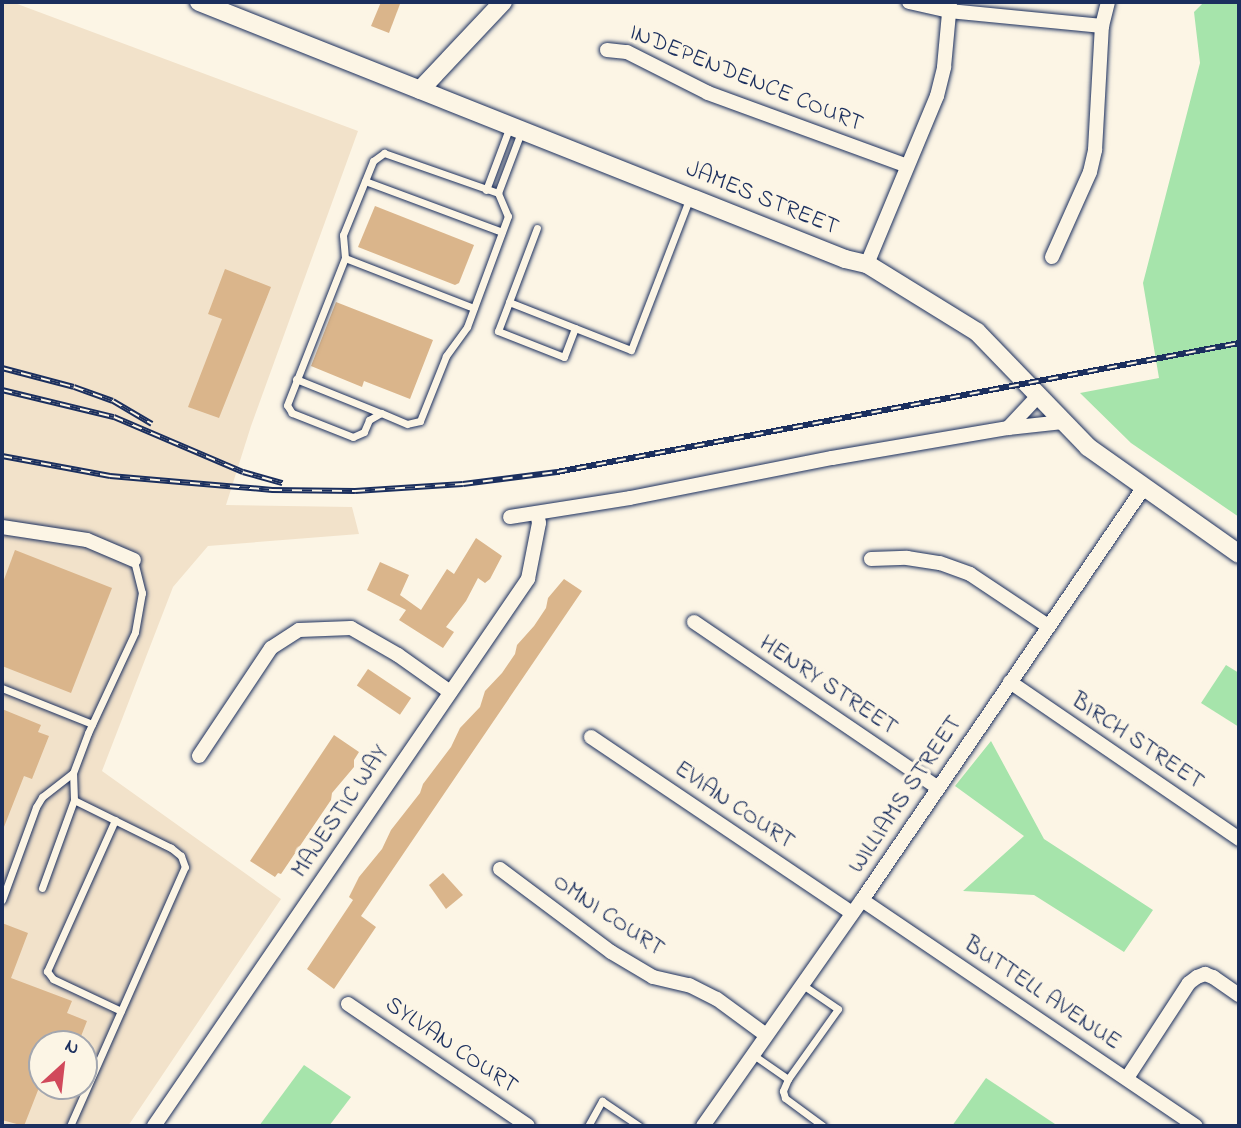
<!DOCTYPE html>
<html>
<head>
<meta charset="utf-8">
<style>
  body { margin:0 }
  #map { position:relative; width:1241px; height:1128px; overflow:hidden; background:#fcf5e5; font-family:"Indie Flower",sans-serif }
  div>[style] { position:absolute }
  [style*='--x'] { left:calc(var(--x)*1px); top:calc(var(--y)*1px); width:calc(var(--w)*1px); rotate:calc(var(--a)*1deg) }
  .built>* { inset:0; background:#f2e2ca }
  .green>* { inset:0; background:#a6e4ab }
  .building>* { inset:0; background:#dab58b; transform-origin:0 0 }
  .roads { filter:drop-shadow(0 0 2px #1b2f5e) drop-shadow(0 0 2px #1b2f5e) }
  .service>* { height:7px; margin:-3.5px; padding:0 3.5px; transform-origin:3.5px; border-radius:3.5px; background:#fcf5e5 }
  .minor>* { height:14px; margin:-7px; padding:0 7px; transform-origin:7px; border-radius:7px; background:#fcf5e5 }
  .tertiary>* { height:18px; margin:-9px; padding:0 9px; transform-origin:9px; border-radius:9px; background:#fcf5e5 }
  .rail>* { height:6px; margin-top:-3px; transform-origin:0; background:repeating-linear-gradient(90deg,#fcf5e5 0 10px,#1b2f5e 0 20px); box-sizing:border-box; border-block:2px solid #1b2f5e }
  span { translate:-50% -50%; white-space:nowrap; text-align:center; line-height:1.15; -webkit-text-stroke:7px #fcf5e5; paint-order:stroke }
  .street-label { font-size:24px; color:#1b2f5e }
  .frame { position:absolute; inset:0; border:4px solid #1b2f5e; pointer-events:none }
  .north { position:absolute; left:28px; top:1030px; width:70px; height:70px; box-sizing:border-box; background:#fcf5e5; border:2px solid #a2a6af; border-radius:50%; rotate:27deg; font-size:19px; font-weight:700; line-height:28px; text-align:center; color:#1b2f5e }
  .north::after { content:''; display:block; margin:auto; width:24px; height:32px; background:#d1495b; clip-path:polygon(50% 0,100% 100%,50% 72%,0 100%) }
</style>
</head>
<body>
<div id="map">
  <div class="built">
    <div style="clip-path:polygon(evenodd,2px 2px,12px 2px,358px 131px,251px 426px,226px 505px,352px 507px,359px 534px,208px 546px,173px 587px,102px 771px,281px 899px,128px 1126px,2px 1126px,2px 2px,42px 1044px,84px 1044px,84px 1086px,42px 1086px,42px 1044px)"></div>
  </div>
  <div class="green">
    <div style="clip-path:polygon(1204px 2px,1239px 2px,1239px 517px,1131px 443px,1080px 393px,1159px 378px,1143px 283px,1200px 63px,1194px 12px)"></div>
    <div style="clip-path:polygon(1226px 665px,1239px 673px,1239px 727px,1201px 703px)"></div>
    <div style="clip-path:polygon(991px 741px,1044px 839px,1153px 910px,1124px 952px,1034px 895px,963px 891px,1024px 836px,955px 786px)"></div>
    <div style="clip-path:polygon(304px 1065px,351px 1097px,329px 1126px,259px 1126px)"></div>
    <div style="clip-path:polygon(986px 1078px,1058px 1126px,952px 1126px)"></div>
  </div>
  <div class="building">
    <div style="clip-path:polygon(381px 2px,400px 4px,389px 33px,371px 26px)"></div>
    <div style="clip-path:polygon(375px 206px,474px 245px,459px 283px,455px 285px,358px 247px)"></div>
    <div style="clip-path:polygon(225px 269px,271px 287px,219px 418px,188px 407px,222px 319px,208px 314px)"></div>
    <div style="clip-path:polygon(336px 302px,433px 340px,410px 399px,364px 381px,362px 387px,311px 366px)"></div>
    <div style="clip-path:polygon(476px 538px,502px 556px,490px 579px,485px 583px,478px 578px,466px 601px,446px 627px,454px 632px,443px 648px,399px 620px,406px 610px,367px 590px,380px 562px,409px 575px,400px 595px,421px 610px,447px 569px,454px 574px)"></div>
    <div style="clip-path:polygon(15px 550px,112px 588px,71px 693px,2px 666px,2px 585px)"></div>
    <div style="clip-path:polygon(564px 579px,582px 591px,361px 916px,376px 927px,334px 989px,307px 969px,353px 900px,349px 897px,359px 877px,382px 849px,391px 830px,420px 793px,423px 784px,451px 747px,460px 728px,480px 707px,485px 691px,502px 673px,515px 654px,517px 645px,534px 626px,546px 608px,548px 598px)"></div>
    <div style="left:368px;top:669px;width:52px;height:20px;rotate:34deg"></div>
    <div style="clip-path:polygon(2px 709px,41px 725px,38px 732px,49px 736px,32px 779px,24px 776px,2px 832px)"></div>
    <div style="clip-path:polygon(334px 735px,359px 752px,354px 760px,354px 767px,332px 793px,331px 800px,281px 874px,278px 873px,275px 877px,250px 861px)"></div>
    <div style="clip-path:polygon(443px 873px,463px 895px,446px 909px,429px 885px)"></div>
    <div style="clip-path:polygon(2px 923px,28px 933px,11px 978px,72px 1001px,67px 1013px,87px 1021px,78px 1044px,42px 1044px,42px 1080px,24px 1126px,2px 1120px)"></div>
  </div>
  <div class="roads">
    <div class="service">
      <div style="--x:384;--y:153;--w:121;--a:19.3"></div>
      <div style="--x:498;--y:193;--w:25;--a:67"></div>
      <div style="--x:508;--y:216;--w:118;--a:110.3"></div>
      <div style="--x:467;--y:327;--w:36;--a:126"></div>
      <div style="--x:446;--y:356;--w:70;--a:111.8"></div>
      <div style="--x:420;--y:421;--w:13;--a:167"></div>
      <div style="--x:407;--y:424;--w:28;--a:-157"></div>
      <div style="--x:381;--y:413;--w:14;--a:150"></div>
      <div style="--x:369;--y:420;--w:13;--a:113"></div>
      <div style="--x:364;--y:432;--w:12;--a:156"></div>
      <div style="--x:353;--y:437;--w:66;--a:-158.5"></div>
      <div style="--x:292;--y:413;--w:9;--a:-122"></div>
      <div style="--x:287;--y:405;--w:158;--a:-68.5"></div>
      <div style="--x:345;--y:258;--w:23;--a:-95"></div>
      <div style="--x:343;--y:235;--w:80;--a:-67.9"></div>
      <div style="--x:373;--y:161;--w:14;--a:-36"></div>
      <div style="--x:365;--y:181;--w:146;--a:20.4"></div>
      <div style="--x:486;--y:190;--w:68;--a:-69.4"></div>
      <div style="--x:498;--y:193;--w:65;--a:-69.3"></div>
      <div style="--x:345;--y:258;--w:138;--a:21.2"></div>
      <div style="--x:509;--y:302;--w:79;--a:-69.3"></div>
      <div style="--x:575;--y:328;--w:31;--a:111"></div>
      <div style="--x:564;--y:357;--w:71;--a:-158.5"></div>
      <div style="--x:498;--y:331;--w:31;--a:-69"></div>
      <div style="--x:509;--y:302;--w:131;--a:21.5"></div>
      <div style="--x:631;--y:350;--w:164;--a:-68.9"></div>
      <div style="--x:296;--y:379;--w:91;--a:22"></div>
      <div style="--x:2;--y:688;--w:97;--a:21.8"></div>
      <div style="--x:115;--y:820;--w:166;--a:114.2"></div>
      <div style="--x:47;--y:971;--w:10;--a:53"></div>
      <div style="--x:53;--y:979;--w:75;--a:25.2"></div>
      <div style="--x:42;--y:888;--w:94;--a:-70"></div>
      <div style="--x:74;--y:800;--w:27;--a:-92"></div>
      <div style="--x:73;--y:773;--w:43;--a:-69.4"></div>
      <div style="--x:88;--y:733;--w:111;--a:-65"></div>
      <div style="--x:135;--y:632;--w:40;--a:-80"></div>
      <div style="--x:142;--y:593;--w:34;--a:-104"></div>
      <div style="--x:2;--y:900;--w:99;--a:-69.9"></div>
      <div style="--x:36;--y:807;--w:12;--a:-59"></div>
      <div style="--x:42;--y:797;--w:39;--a:-38"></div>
      <div style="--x:752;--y:1054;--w:44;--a:34.8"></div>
      <div style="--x:788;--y:1079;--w:86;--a:-54.5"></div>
      <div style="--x:838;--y:1009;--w:42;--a:-145.6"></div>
      <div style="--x:788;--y:1079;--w:13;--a:113"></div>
      <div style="--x:783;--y:1091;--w:7;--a:74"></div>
      <div style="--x:785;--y:1098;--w:47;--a:36.4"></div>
      <div style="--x:70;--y:1126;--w:283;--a:-66.1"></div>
      <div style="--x:185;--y:867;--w:12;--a:-110"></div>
      <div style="--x:181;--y:856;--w:13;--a:-141"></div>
      <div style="--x:171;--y:848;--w:108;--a:-153.7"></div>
      <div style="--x:588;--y:1126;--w:29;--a:-61"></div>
      <div style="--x:602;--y:1101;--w:45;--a:34"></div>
    </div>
    <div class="minor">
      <div style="--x:909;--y:2;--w:41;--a:12.7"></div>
      <div style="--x:949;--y:11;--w:154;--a:5.6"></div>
      <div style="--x:607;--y:50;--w:20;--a:6"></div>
      <div style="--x:627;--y:52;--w:91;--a:26.8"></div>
      <div style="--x:708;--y:93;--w:212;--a:20.1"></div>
      <div style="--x:1052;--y:257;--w:93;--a:-65.9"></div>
      <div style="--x:1090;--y:172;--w:23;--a:-77"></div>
      <div style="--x:1095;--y:150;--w:124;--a:-86.8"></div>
      <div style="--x:1102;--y:26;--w:25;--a:-76"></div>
      <div style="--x:867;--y:264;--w:182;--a:-67.4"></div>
      <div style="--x:937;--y:96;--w:30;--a:-76"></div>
      <div style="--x:944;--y:67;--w:65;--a:-84.7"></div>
      <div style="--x:1008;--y:428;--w:45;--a:-46.8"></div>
      <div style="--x:510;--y:517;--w:121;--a:-9"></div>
      <div style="--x:630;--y:498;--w:206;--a:-11.2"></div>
      <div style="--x:832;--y:458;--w:179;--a:-9.7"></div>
      <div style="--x:1008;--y:428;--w:55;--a:-6.2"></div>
      <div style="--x:2;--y:527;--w:86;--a:8.7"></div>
      <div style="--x:87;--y:540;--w:51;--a:23.1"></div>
      <div style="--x:871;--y:559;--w:36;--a:-2"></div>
      <div style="--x:907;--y:558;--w:33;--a:9"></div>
      <div style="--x:940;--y:563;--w:32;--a:20"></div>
      <div style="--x:970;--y:574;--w:94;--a:33.7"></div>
      <div style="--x:694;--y:622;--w:295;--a:34.2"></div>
      <div style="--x:1010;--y:682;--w:278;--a:34.4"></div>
      <div style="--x:591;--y:737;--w:315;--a:34"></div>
      <div style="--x:199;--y:756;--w:130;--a:-56.3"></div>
      <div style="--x:271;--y:648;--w:33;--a:-33"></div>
      <div style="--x:299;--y:630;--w:52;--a:-2.2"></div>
      <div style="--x:351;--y:628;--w:54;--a:29.9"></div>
      <div style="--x:398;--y:655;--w:64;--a:35.4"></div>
      <div style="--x:500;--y:869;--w:139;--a:36.8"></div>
      <div style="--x:611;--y:952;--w:49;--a:30.8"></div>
      <div style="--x:653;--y:977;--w:37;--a:13"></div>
      <div style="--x:689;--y:985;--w:31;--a:27"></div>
      <div style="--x:717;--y:999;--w:61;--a:36.3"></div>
      <div style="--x:862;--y:900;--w:403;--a:34.1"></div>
      <div style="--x:348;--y:1004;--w:217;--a:34.1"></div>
      <div style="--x:1127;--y:1078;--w:113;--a:-56.9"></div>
      <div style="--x:1189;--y:983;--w:10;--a:-37"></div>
      <div style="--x:1197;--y:977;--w:9;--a:-21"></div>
      <div style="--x:1205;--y:974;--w:9;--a:21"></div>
      <div style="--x:1213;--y:977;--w:32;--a:35"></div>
      <div style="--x:154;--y:1126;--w:663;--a:-55.64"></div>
      <div style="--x:528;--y:579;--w:57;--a:-78.9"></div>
      <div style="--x:539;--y:523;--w:10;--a:-101"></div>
      <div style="--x:703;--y:1126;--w:276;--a:-54.9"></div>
      <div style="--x:862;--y:900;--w:500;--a:-55.67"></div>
    </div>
    <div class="tertiary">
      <div style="--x:199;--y:2;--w:695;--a:21.69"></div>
      <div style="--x:845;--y:259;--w:23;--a:13"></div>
      <div style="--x:867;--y:264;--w:129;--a:31.7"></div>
      <div style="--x:977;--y:332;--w:160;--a:46"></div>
      <div style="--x:1088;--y:447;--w:185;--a:35.3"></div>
      <div style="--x:420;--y:90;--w:121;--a:-46.7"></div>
    </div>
  </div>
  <div class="rail">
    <div style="--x:2;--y:368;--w:74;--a:14.8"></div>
    <div style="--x:74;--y:387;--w:41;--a:19.7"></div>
    <div style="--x:113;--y:401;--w:45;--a:30.5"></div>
    <div style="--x:2;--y:390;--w:115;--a:13.6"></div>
    <div style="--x:114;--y:417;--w:140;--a:23.1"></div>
    <div style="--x:243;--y:472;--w:41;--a:15.8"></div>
    <div style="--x:2;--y:456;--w:110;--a:10.5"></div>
    <div style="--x:110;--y:476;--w:163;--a:4.9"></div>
    <div style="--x:272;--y:490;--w:83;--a:0.7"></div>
    <div style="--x:355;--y:491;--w:108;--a:-3.7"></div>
    <div style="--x:463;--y:484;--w:95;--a:-7.3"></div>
    <div style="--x:557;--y:472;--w:694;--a:-10.71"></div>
  </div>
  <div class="street-label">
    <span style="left:746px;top:79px;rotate:22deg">INDEPENDENCE COURT</span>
    <span style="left:762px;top:199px;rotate:22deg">JAMES STREET</span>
    <span style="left:828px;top:686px;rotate:34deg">HENRY STREET</span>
    <span style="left:1137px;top:742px;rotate:34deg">BIRCH STREET</span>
    <span style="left:906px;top:795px;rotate:-56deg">WILLIAMS STREET</span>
    <span style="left:734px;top:806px;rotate:34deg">EVIAN COURT</span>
    <span style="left:341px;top:812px;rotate:-56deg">MAJESTIC WAY</span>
    <span style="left:608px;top:916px;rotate:34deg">OMNI COURT</span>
    <span style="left:1042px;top:994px;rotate:34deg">BUTTELL AVENUE</span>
    <span style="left:451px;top:1046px;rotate:34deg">SYLVAN COURT</span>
  </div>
  <div class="frame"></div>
  <div class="north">N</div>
</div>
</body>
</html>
